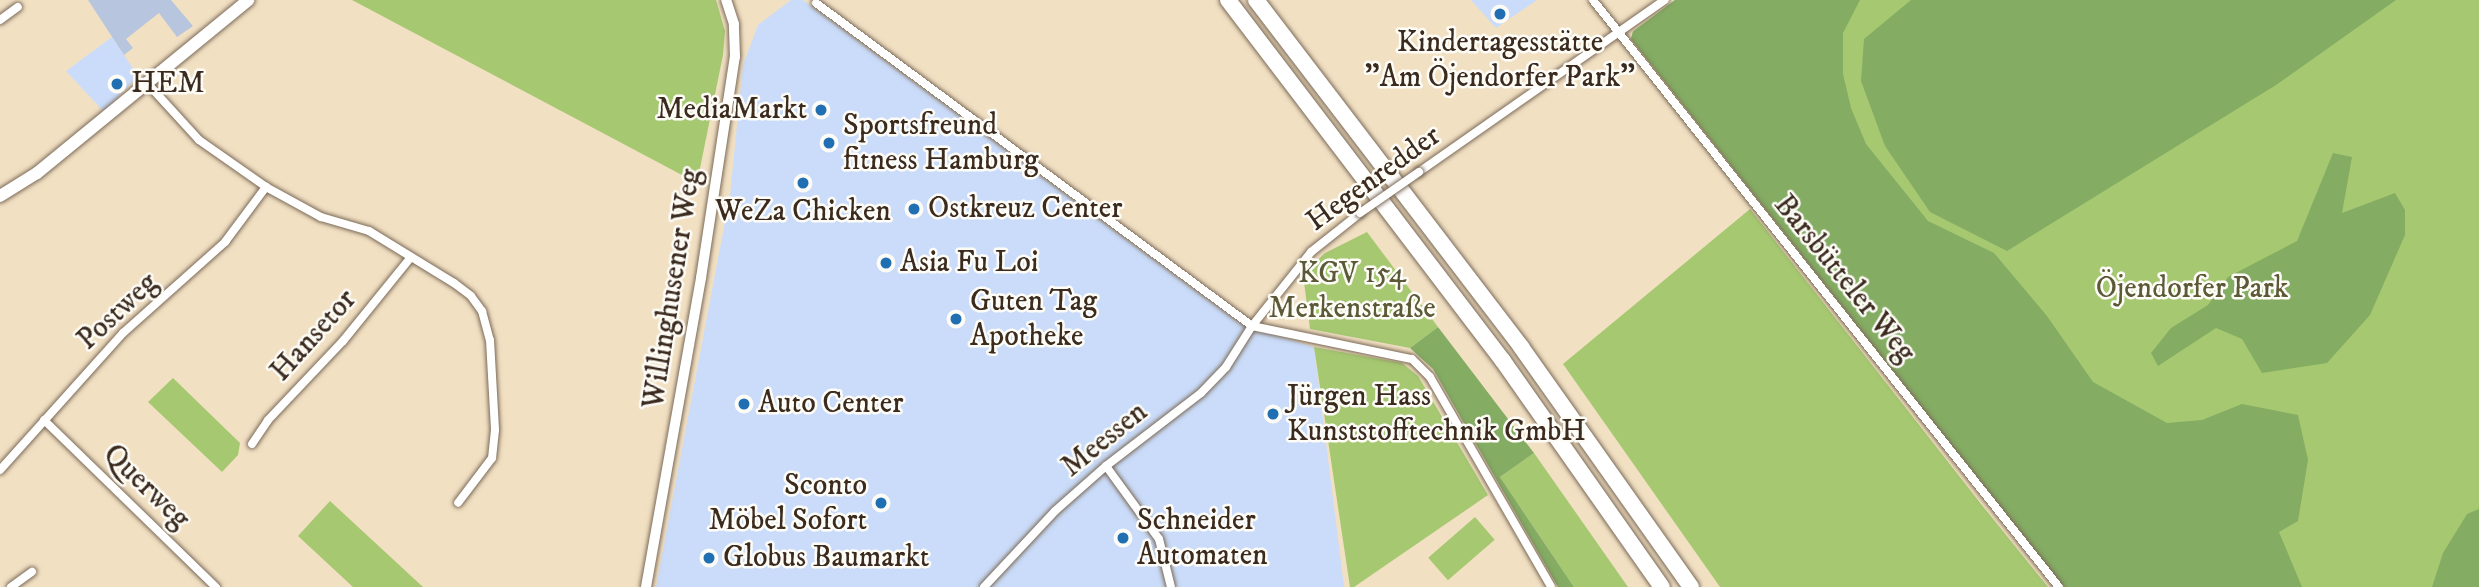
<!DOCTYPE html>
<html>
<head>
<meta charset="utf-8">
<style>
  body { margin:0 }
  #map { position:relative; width:2479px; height:587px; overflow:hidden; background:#f2e0c3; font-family:"IM FELL DW Pica",serif }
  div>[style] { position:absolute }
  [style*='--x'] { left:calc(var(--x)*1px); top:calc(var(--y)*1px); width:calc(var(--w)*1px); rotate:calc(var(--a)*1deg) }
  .built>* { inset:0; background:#cadcf9 }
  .industrial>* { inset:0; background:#b7c5de }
  .green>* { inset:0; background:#a6c871; transform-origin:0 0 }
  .forest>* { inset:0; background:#84ac63 }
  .roads { filter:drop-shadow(0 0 2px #7b6a58) drop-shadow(0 0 2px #7b6a58) }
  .minor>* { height:8px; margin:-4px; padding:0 4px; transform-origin:4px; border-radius:4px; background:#fff }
  .tertiary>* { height:10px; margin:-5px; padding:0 5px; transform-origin:5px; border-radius:5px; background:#fff }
  .secondary>* { height:12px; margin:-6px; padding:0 6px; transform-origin:6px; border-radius:6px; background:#fff }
  .motorway>* { height:16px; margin:-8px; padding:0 8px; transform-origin:8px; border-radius:8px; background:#fff }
  .bridges { filter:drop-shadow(0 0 2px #7b6a58) drop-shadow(0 0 2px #7b6a58) }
  .minor-bridge>* { height:8px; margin:-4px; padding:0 4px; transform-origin:4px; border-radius:4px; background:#fff }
  .dots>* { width:19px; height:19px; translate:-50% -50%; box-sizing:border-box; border:4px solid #fdfcf7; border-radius:50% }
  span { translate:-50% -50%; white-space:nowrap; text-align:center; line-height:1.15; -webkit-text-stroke:5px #fdfcf7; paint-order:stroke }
  .poi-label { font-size:30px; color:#3b2a1e }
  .left { translate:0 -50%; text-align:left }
  .right { translate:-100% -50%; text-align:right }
  .street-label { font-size:30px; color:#3b2a1e }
  .park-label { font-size:30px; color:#5b5937 }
</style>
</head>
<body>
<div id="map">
  <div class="built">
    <div style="clip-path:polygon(791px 0,803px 0,1241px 324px,1314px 347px,1344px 587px,656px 587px,730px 195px,743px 65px,758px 25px)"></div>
    <div style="clip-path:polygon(1471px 0,1537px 0,1496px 28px)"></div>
    <div style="clip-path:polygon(112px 37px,138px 76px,104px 112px,66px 71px)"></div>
  </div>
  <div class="industrial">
    <div style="clip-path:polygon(88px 0,171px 0,193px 26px,177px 37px,159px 13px,126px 39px,133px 48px,124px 55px)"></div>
  </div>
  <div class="green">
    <div style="clip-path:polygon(352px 0,716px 0,725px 31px,723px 55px,697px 183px)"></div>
    <div style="clip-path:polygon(1675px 0,2479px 0,2479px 587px,2063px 587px,1631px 39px,1633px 31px)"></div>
    <div style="clip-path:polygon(1750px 209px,1981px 504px,2048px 587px,1720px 587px,1563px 364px)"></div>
    <div style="clip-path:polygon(1367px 232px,1438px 327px,1410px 348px,1310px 329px,1303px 274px,1325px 253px)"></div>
    <div style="clip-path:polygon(1314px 347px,1402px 363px,1418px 376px,1488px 495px,1354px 587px,1350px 587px)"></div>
    <div style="clip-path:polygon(173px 378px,240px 443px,238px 455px,222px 472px,148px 402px)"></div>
    <div style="clip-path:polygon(1534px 453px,1628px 587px,1574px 587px,1500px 477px)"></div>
    <div style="clip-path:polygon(330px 501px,423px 587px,353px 587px,298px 536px)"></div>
    <div style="left:1475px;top:517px;width:30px;height:62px;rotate:49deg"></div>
  </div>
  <div class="forest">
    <div style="clip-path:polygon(1675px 0,1860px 0,1843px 33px,1843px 74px,1851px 108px,1866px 144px,1928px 221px,1994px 253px,2047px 316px,2093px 382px,2167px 423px,2202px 420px,2242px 404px,2298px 415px,2308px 460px,2298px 521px,2279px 532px,2302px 587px,2064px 587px,1631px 39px,1633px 32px)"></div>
    <div style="clip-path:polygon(1911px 0,2396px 0,2276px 85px,2007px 251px,1930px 212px,1885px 146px,1861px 81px,1864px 39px)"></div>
    <div style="clip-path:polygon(2333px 153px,2352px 157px,2342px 213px,2395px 193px,2405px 210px,2405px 235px,2370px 315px,2327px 363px,2262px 373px,2242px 339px,2216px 328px,2158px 366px,2151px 353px,2171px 328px,2208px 305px,2228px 277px,2297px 241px)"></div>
    <div style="clip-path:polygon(1438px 327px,1534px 453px,1500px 477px,1574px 587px,1558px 587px,1433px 369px,1410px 348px)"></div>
    <div style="clip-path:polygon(2479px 509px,2479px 587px,2432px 587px,2443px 553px,2467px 514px)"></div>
  </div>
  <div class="roads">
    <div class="minor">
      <div style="--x:1593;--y:0;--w:749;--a:51.56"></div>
      <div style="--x:816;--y:3;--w:543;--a:36.53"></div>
      <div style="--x:1252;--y:326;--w:163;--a:11.7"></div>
      <div style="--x:1412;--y:359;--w:25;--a:45"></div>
      <div style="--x:1430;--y:377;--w:242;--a:60"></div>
      <div style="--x:0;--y:20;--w:22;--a:-36"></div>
      <div style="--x:147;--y:83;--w:77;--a:47.6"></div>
      <div style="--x:199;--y:140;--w:82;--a:35"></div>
      <div style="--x:266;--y:187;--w:63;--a:28.6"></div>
      <div style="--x:321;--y:217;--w:50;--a:16.3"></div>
      <div style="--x:369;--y:231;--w:100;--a:31.5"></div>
      <div style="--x:454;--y:283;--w:21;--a:37"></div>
      <div style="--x:471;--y:296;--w:19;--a:54"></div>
      <div style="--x:482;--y:311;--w:30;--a:75"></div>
      <div style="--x:490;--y:340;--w:90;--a:86.8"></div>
      <div style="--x:495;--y:430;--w:28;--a:96"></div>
      <div style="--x:492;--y:458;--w:56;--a:127.1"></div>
      <div style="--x:1419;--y:172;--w:300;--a:-35"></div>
      <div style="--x:44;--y:420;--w:240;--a:44.2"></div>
      <div style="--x:252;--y:444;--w:29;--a:-56"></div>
      <div style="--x:268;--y:420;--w:109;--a:-46.5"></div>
      <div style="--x:343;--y:341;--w:108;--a:-51"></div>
      <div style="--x:1106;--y:466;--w:90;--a:54"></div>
      <div style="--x:1159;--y:539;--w:49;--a:76"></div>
      <div style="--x:0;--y:470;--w:184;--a:-48.1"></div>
      <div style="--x:123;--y:333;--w:137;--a:-41.7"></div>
      <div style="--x:225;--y:242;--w:69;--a:-53.3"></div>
      <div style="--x:11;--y:587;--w:26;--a:-36"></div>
      <div style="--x:984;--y:587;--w:104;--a:-46.9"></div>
      <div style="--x:1055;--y:511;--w:68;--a:-41.4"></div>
      <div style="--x:1106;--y:466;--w:120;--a:-37.5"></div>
      <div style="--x:1201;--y:393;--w:36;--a:-46"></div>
      <div style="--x:1226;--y:367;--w:49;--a:-57.6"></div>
      <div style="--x:1252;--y:326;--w:95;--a:-51.4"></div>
      <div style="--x:1311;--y:252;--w:63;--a:-38.5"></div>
    </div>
    <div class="tertiary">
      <div style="--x:646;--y:587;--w:314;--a:-79.9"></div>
      <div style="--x:701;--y:278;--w:224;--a:-81.3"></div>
      <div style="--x:735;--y:57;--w:33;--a:-92"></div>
      <div style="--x:734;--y:24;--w:25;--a:-108"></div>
    </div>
    <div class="secondary">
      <div style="--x:0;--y:196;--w:44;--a:-31.9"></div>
      <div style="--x:37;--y:173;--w:273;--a:-39.3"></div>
    </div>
    <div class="motorway">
      <div style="--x:1228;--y:0;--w:454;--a:52.7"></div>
      <div style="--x:1503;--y:361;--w:276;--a:54.9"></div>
      <div style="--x:1256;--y:0;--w:437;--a:52.6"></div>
      <div style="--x:1521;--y:347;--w:294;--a:54.7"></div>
    </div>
  </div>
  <div class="bridges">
    <div class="minor-bridge">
      <div style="--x:1360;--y:213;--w:72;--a:-34.8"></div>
    </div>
  </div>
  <div class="dots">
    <div style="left:1500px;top:14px;background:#1f6fb2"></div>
    <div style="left:117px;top:84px;background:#1f6fb2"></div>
    <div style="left:821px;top:110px;background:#1f6fb2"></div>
    <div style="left:829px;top:143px;background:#1f6fb2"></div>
    <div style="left:803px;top:183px;background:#1f6fb2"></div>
    <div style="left:914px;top:209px;background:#1f6fb2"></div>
    <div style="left:886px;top:263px;background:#1f6fb2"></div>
    <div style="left:956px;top:319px;background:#1f6fb2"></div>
    <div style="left:744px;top:404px;background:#1f6fb2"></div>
    <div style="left:1273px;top:414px;background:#1f6fb2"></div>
    <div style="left:881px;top:503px;background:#1f6fb2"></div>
    <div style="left:1123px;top:538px;background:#1f6fb2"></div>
    <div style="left:709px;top:558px;background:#1f6fb2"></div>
  </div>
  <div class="poi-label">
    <span style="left:1500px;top:60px">Kindertagesstätte<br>"Am Öjendorfer Park"</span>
    <span class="left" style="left:131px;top:84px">HEM</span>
    <span class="right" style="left:807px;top:110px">MediaMarkt</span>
    <span class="left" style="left:843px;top:143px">Sportsfreund<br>fitness Hamburg</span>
    <span class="left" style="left:928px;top:209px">Ostkreuz Center</span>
    <span style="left:803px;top:212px">WeZa Chicken</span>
    <span class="left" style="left:900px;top:263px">Asia Fu Loi</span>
    <span class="left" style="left:970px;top:319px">Guten Tag<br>Apotheke</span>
    <span class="left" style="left:1287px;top:414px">Jürgen Hass<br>Kunststofftechnik GmbH</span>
    <span class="left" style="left:758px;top:404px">Auto Center</span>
    <span class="right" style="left:867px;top:503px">Sconto<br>Möbel Sofort</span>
    <span class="left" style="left:1137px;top:538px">Schneider<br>Automaten</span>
    <span class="left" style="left:723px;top:558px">Globus Baumarkt</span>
  </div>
  <div class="street-label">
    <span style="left:1374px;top:179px;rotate:-36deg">Hegenredder</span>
    <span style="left:1844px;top:279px;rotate:51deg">Barsbütteler Weg</span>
    <span style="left:673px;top:289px;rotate:-81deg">Willinghusener Weg</span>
    <span style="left:118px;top:312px;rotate:-43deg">Postweg</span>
    <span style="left:314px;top:336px;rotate:-48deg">Hansetor</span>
    <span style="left:1105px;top:440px;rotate:-39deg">Meessen</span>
    <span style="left:146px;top:487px;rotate:44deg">Querweg</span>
  </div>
  <div class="park-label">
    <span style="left:1352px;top:291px">KGV 154<br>Merkenstraße</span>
    <span style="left:2192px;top:289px">Öjendorfer Park</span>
  </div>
</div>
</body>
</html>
